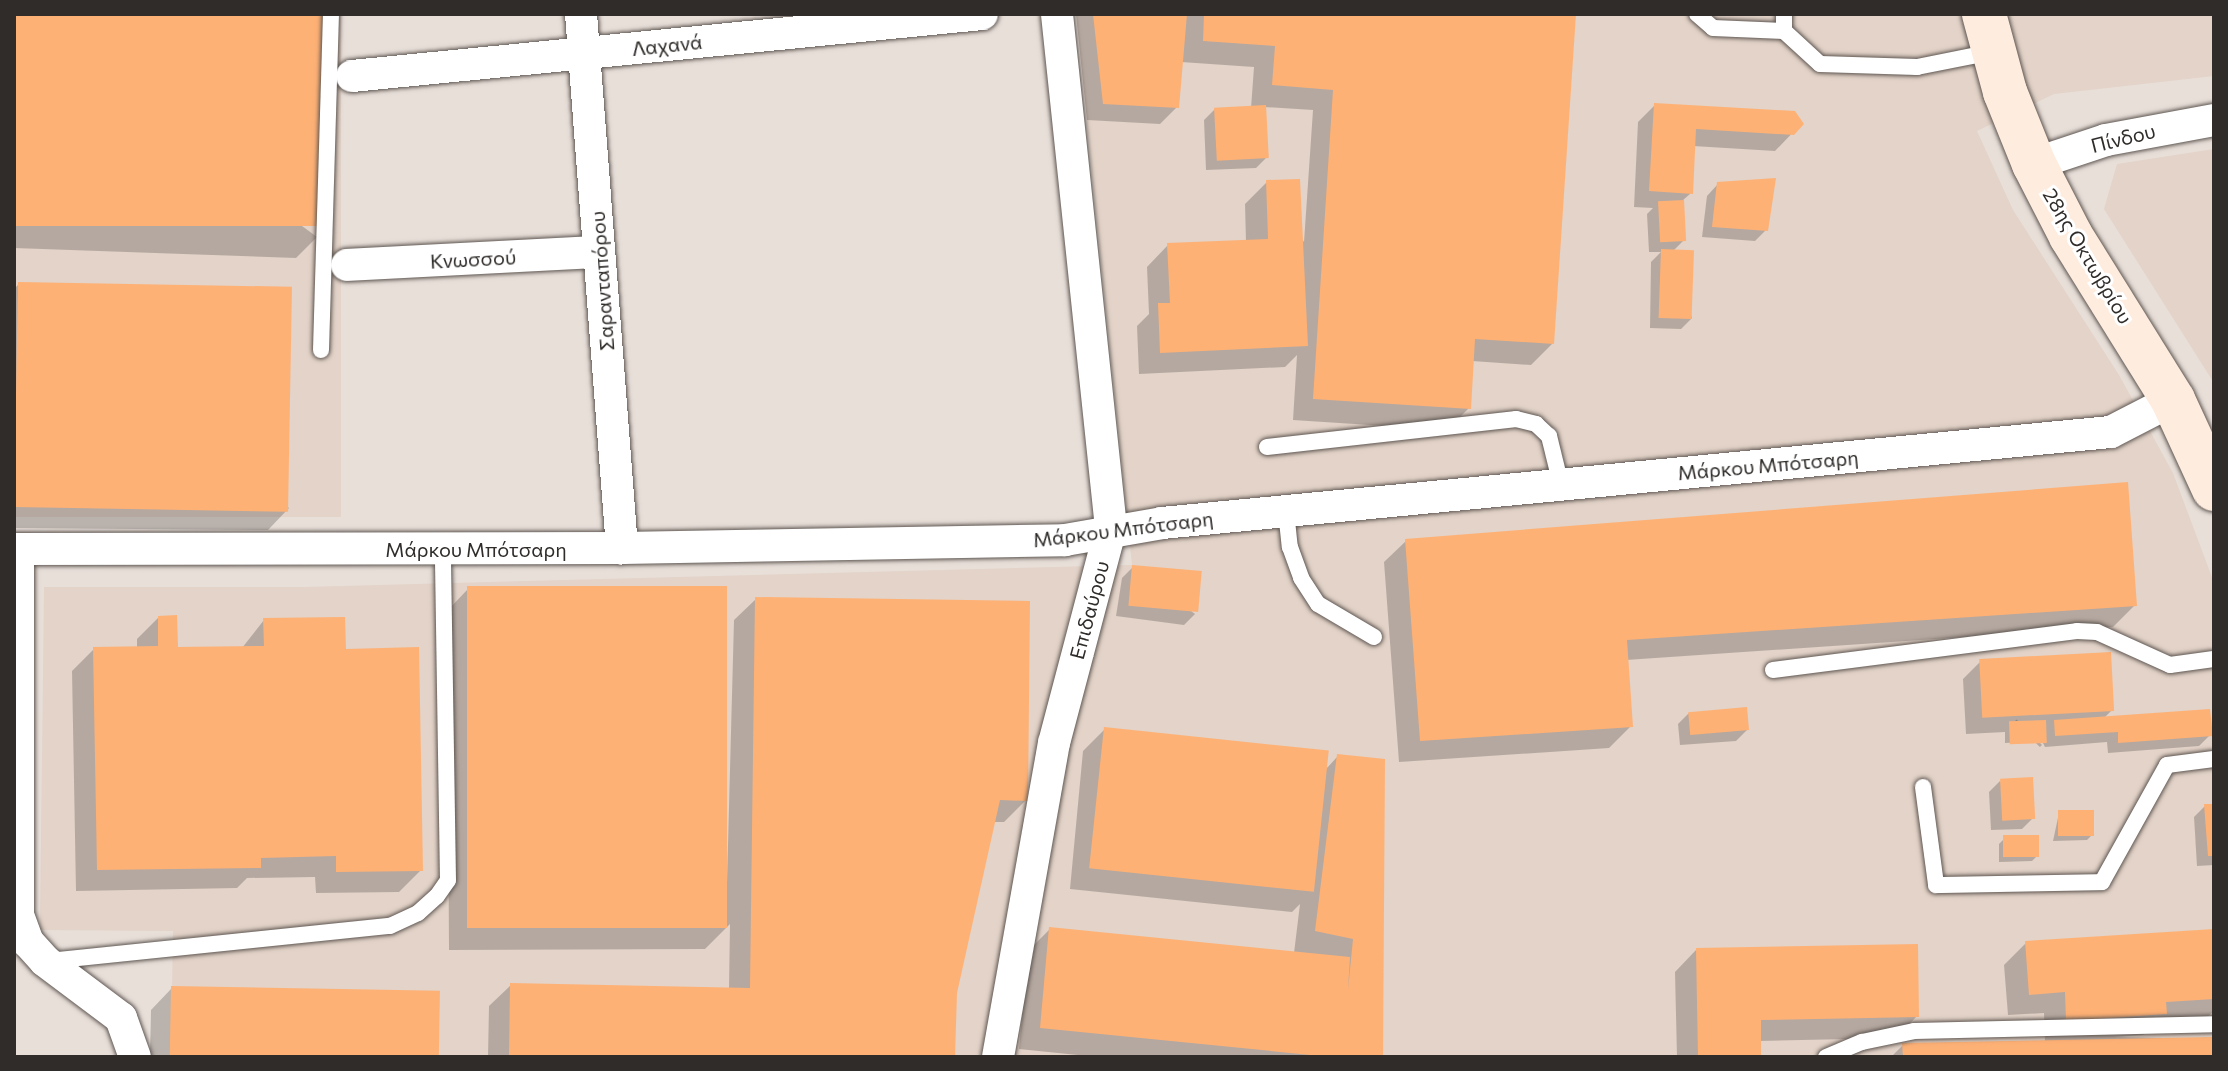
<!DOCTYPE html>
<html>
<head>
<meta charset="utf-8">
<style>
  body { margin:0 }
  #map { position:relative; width:2228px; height:1071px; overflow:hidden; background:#e8dfd9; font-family:Commissioner,sans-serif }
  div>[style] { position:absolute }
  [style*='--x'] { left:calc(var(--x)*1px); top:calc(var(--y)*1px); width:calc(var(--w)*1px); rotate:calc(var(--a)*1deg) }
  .built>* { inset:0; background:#e3d3c8; transform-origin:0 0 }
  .shadow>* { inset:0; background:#0003; transform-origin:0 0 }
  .building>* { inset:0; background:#feb175; transform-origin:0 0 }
  .roads { filter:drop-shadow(0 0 2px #5e5651) drop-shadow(0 0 2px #5e5651) }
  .lane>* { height:16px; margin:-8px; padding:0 8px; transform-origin:8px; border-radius:8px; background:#fff }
  .street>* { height:32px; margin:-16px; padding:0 16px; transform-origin:16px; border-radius:16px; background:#fff }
  .secondary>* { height:44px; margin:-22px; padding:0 22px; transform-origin:22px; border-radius:22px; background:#feecdf }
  span { translate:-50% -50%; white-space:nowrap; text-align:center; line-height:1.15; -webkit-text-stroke:6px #fff; paint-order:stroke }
  .street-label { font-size:20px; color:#2f2c2a }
  .frame { position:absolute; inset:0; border:16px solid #2f2c2a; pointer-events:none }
</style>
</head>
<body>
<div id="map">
  <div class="built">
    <div style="left:14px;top:14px;width:327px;height:503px"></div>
    <div style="clip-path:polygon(1076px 14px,2214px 14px,2214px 76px,2054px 94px,1977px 131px,2013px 210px,2119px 375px,2173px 473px,2213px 580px,2214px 1057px,171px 1057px,173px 931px,40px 930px,44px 587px,305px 587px,1132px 565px)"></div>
    <div style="clip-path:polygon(2214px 149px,2214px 383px,2104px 209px,2117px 164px)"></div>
  </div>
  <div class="shadow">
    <div style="clip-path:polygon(14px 14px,317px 237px,296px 258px,14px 248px)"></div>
    <div style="clip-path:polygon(1076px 14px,1574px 14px,1552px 344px,1531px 365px,1472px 361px,1469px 408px,1447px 430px,1293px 420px,1297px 355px,1285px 367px,1139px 374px,1137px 326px,1149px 314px,1147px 267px,1168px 245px,1246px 242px,1245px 204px,1267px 182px,1304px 242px,1313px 110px,1264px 107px,1267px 157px,1256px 168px,1206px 170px,1204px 120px,1215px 109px,1251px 108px,1254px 67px,1181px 62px,1177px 107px,1160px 124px,1087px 120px)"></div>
    <div style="clip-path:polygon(1655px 105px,1801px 124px,1775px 151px,1693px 146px,1691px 193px,1682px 201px,1684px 240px,1673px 251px,1692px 318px,1681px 329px,1650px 328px,1651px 262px,1661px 252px,1649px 252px,1647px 214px,1653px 208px,1634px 207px,1638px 122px)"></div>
    <div style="clip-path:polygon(1718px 184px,1766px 230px,1755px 241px,1702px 237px,1707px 196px)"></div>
    <div style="clip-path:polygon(19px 284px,289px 508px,268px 530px,14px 528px,14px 289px)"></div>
    <div style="clip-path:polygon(1406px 541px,2135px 605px,2113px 627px,1626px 660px,1631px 726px,1609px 748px,1399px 762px,1384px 562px)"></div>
    <div style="clip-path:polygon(1133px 567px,1195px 614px,1184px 625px,1116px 616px,1122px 578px)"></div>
    <div style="clip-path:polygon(468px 589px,727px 882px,734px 620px,756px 599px,1026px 800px,1004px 822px,994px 822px,955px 992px,953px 1057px,488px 1057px,489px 1006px,511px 985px,729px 989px,730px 924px,705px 949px,449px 950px,447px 611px)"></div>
    <div style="clip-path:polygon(158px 618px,176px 649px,242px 648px,264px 620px,344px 651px,421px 870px,399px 892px,316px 893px,315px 877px,247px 878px,237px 888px,76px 891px,72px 671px,94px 649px,137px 648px,137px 639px)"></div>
    <div style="clip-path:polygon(1980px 662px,2112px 710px,2103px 719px,2210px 735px,2199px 746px,2108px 753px,2107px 742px,2045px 747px,2042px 741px,2005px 743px,2005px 732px,1966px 734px,1963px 679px)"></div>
    <div style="clip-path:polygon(1689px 713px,1747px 730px,1736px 741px,1680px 745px,1678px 724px)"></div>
    <div style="clip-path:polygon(1105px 729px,1326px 769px,1338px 756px,1381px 1057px,1097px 1057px,1019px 1049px,1028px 951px,1050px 929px,1294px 953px,1300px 904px,1292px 912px,1070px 889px,1083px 751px)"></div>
    <div style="left:2042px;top:745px;width:3px;height:36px;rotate:135deg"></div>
    <div style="clip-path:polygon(2000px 781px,2033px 818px,2022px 829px,1991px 830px,1989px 792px)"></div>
    <div style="clip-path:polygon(2205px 806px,2214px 806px,2214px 865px,2197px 866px,2194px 817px)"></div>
    <div style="clip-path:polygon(2059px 813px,2092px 835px,2087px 840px,2053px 841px)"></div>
    <div style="clip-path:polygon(2004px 839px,2037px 856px,2032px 861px,1999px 862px,1999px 844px)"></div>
    <div style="clip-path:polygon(2214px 931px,2214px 1011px,2205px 1019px,2156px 1022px,2143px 1035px,2114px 1037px,2214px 1039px,2214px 1057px,1891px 1057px,1903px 1045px,2045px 1042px,2044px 1013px,2008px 1015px,2004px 965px,2026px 943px)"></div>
    <div style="clip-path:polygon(1696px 950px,1917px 1016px,1896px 1038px,1759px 1041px,1758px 1057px,1677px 1057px,1675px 972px)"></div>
    <div style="clip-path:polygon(172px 988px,437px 1057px,150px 1057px,151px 1010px)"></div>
  </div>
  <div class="building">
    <div style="left:14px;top:14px;width:312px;height:212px"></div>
    <div style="clip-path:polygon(1093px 14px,1187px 14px,1179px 108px,1103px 104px)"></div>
    <div style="clip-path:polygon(1204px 14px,1576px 14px,1554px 344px,1475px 339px,1471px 409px,1313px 399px,1333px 90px,1272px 85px,1275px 46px,1203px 41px)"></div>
    <div style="clip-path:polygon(1654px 103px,1795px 111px,1804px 124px,1794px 135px,1696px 129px,1693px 194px,1649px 191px)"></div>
    <div style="left:1266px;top:105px;width:53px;height:52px;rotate:87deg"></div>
    <div style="clip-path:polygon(1776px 178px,1768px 231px,1712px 227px,1717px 182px)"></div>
    <div style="clip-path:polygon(1300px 179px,1308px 346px,1160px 353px,1158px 303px,1170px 303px,1167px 243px,1268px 239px,1266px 180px)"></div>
    <div style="left:1684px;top:200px;width:41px;height:26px;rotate:87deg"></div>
    <div style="left:1661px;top:249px;width:33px;height:69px;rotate:2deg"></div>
    <div style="left:18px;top:282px;width:274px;height:225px;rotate:1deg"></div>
    <div style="clip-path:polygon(2128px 482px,2137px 606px,1627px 640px,1633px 727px,1420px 741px,1405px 539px)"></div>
    <div style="left:1132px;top:565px;width:70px;height:41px;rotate:5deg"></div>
    <div style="left:727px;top:586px;width:342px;height:260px;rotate:90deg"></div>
    <div style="clip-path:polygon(755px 597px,1030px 601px,1028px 801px,1000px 800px,957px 993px,955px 1057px,509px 1057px,510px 983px,750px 988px)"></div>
    <div style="clip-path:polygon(177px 615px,178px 647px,264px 646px,263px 618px,345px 617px,346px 649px,419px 647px,423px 871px,336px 872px,336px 856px,261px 858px,261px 868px,97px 870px,93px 647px,158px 646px,158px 616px)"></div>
    <div style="left:2111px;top:652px;width:59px;height:132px;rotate:87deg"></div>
    <div style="left:1747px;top:707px;width:23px;height:59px;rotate:85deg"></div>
    <div style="clip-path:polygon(2210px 709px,2213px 736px,2118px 743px,2118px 732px,2055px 736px,2054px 720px)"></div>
    <div style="left:2046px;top:720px;width:23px;height:37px;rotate:88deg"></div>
    <div style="left:1104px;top:727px;width:226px;height:142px;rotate:6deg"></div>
    <div style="clip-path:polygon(1337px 754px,1385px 759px,1383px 1057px,1331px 1057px,1040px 1028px,1049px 927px,1350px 957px,1348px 990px,1353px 939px,1315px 931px)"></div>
    <div style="left:2033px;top:777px;width:42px;height:33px;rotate:87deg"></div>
    <div style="clip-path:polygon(2204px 804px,2214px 804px,2214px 856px,2208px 856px)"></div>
    <div style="left:2094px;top:810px;width:26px;height:36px;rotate:90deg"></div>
    <div style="left:2039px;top:835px;width:22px;height:36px;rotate:90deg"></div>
    <div style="clip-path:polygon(2214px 929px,2214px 999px,2166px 1002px,2167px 1014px,2066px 1021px,2065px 992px,2029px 995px,2025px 941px)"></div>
    <div style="clip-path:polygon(1918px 944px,1919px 1017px,1761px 1020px,1761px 1057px,1698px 1057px,1696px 948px)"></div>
    <div style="left:171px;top:986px;width:269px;height:71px;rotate:1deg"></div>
    <div style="clip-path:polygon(2214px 1037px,2214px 1057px,1903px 1057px,1902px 1043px)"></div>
  </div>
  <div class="roads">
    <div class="lane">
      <div style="--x:1697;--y:14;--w:21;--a:41"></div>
      <div style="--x:1713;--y:28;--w:71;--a:2.4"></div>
      <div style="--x:1784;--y:14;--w:17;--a:90"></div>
      <div style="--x:1784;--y:31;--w:49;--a:42.5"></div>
      <div style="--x:1820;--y:64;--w:97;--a:1.8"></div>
      <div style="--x:1917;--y:67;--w:76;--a:-11.3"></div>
      <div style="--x:321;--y:350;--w:336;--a:-88.3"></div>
      <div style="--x:1267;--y:447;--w:251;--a:-6.4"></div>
      <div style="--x:1516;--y:419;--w:21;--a:14"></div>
      <div style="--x:1536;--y:424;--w:18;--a:43"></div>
      <div style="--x:1549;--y:436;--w:50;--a:76.2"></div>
      <div style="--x:1286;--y:511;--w:36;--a:84"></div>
      <div style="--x:1290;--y:547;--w:33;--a:70"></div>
      <div style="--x:1301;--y:578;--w:31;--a:57"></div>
      <div style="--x:1318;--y:604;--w:65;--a:30.5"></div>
      <div style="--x:1773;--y:670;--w:306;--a:-7.3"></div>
      <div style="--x:2077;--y:631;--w:20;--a:3"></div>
      <div style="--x:2097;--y:632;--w:80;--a:24.3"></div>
      <div style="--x:2170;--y:665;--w:44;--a:-7.8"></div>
      <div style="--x:1923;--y:787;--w:99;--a:82.4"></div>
      <div style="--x:1936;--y:885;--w:166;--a:-1"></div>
      <div style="--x:2102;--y:882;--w:134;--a:-60.9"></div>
      <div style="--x:2167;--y:765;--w:47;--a:-7.3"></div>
      <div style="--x:49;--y:961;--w:343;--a:-5.9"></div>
      <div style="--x:390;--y:926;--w:31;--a:-25"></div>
      <div style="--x:418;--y:913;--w:25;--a:-42"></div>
      <div style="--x:437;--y:896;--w:19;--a:-55"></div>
      <div style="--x:448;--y:880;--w:331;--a:-90.9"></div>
      <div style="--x:1826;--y:1057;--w:39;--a:-23"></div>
      <div style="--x:1862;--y:1042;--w:53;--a:-11.9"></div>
      <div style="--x:1914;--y:1031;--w:300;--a:-1.3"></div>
    </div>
    <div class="street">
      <div style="--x:581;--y:14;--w:536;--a:85.61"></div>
      <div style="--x:352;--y:76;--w:633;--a:-5.62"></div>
      <div style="--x:2034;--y:164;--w:76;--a:-18.4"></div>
      <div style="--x:2106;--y:140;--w:110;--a:-10.5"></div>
      <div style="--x:347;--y:265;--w:252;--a:-3"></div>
      <div style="--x:14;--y:549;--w:608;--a:-0.09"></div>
      <div style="--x:622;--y:548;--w:443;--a:-1"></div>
      <div style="--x:1065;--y:540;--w:98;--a:-9.9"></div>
      <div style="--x:1162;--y:523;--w:953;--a:-5.48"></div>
      <div style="--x:2111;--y:432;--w:70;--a:-27.3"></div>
      <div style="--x:18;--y:549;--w:366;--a:90"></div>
      <div style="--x:18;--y:915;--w:29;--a:70"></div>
      <div style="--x:28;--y:942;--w:25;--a:48"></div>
      <div style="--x:45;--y:961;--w:95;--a:36.9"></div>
      <div style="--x:121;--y:1018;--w:41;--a:70.3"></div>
      <div style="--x:998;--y:1057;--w:319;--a:-79.9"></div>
      <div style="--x:1054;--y:743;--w:222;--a:-75.2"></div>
      <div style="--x:1111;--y:528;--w:517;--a:-96"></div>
    </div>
    <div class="secondary">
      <div style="--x:1984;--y:14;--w:81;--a:74.9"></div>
      <div style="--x:2005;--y:92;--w:78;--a:68.1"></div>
      <div style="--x:2034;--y:164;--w:81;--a:62.8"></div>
      <div style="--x:2071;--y:236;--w:193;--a:58.1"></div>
      <div style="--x:2173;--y:400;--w:98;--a:65.3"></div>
    </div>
  </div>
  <div class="street-label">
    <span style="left:667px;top:45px;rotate:-6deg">Λαχανά</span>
    <span style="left:2123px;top:138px;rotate:-14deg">Πίνδου</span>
    <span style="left:2088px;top:256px;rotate:59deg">28ης Οκτωβρίου</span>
    <span style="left:473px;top:259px;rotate:-3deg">Κνωσσού</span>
    <span style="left:602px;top:281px;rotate:-94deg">Σαρανταπόρου</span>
    <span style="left:1768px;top:465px;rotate:-5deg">Μάρκου Μπότσαρη</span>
    <span style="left:1123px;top:529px;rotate:-7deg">Μάρκου Μπότσαρη</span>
    <span style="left:476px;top:549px">Μάρκου Μπότσαρη</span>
    <span style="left:1089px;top:610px;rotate:-75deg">Επιδαύρου</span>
  </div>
  <div class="frame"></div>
</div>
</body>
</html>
